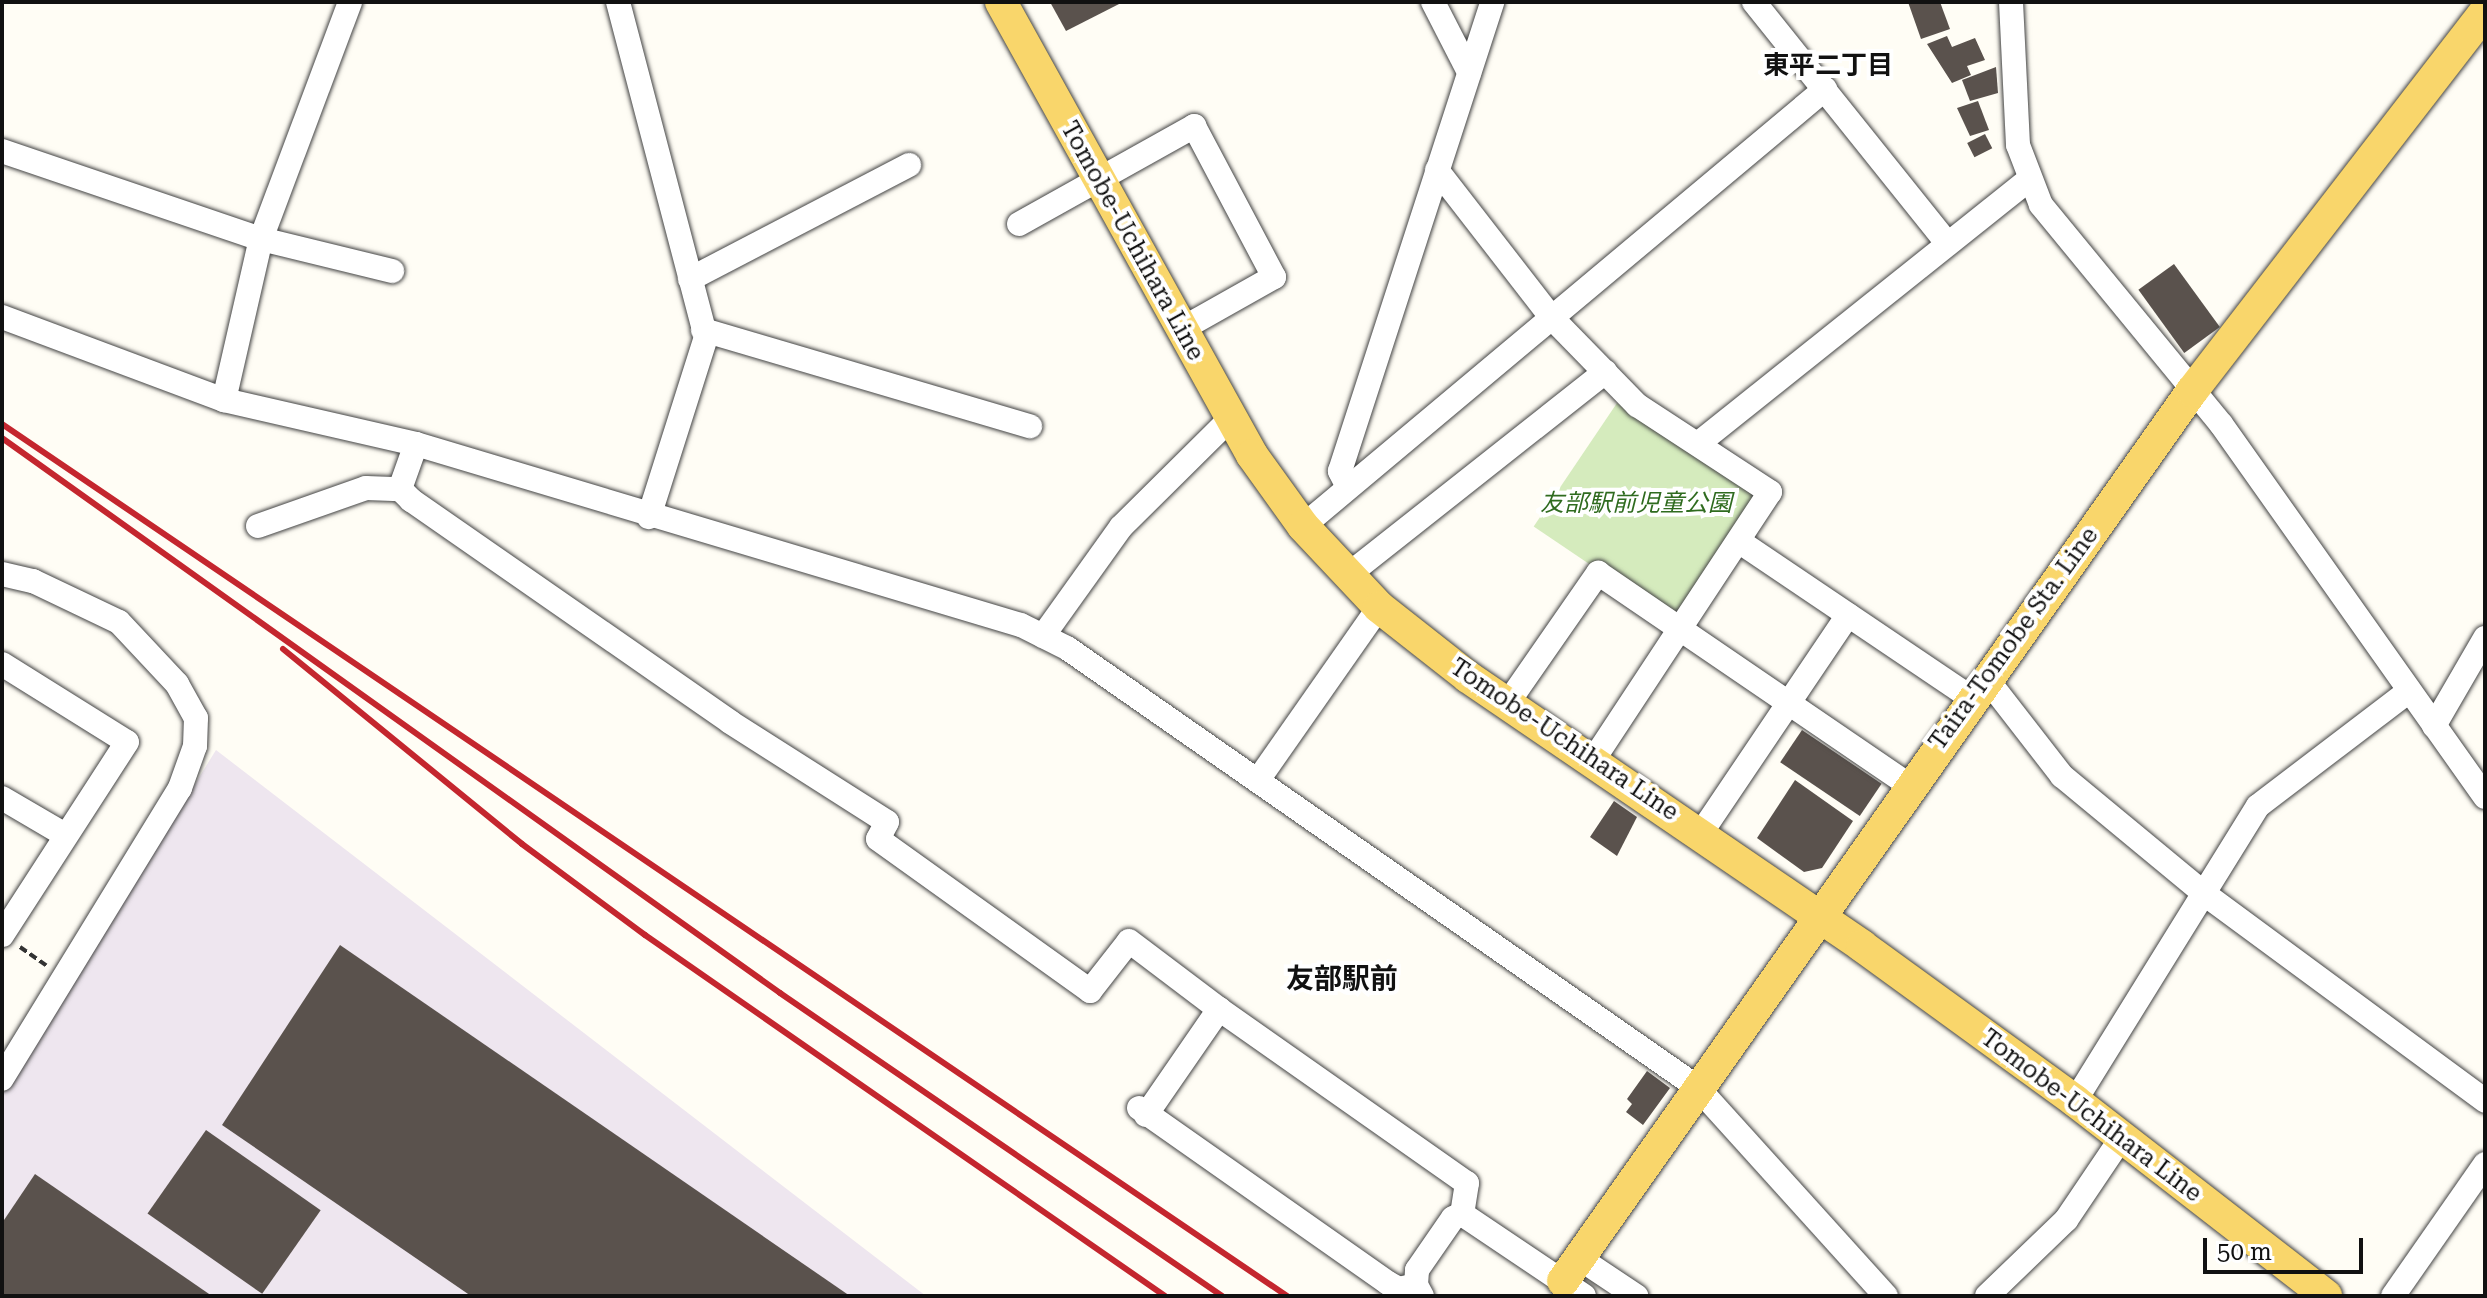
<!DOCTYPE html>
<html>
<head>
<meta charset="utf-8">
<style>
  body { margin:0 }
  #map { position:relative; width:2487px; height:1298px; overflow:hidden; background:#fffdf5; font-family:"Roboto Serif","Noto Sans JP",serif }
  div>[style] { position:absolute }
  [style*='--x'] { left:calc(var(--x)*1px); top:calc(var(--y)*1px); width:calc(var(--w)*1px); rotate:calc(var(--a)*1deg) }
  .industrial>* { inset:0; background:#eee6ef }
  .green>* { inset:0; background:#d5ebbd; transform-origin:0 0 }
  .building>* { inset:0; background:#5a524d; transform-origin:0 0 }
  .path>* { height:4px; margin-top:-2px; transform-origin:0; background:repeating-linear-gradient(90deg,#333 0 8px,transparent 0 12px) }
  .roads { filter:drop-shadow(0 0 2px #444) drop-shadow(0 0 2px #444) }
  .minor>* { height:24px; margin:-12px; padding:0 12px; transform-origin:12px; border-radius:12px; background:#fff }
  .major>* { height:32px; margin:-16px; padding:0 16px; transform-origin:16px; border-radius:16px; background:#f9d66b }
  .rail>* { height:6px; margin:-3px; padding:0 3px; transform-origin:3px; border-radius:3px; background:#c4262e }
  span { translate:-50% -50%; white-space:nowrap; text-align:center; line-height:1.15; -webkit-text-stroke:8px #fff; paint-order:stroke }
  .street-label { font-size:24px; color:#111 }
  .park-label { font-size:24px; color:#2f6b1f; font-style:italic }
  .neighbourhood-label { font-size:26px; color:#111; font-weight:700 }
  .quarter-label { font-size:28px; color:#111; font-weight:700 }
  .frame { position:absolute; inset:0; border:4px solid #111; pointer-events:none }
  .scale { position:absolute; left:2203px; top:1238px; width:160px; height:36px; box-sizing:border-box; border:4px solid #111; border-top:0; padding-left:10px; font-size:24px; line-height:28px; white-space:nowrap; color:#111; -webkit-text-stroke:6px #fff; paint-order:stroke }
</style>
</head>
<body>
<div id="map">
  <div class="industrial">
    <div style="clip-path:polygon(216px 750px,926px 1296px,2px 1296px,2px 1096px)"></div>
  </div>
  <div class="green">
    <div style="left:1617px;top:403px;width:167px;height:149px;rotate:34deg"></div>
  </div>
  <div class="building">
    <div style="clip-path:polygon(1050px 2px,1123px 2px,1066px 31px)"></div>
    <div style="clip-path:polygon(1908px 2px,1940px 2px,1950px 29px,1921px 39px)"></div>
    <div style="clip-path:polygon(1947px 36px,1952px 47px,1975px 38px,1985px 60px,1967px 66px,1971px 75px,1952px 83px,1927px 44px)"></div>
    <div style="clip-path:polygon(1996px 67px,1998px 93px,1970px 101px,1962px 80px)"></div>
    <div style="clip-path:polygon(1978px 101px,1989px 130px,1970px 136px,1957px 108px)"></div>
    <div style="left:1985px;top:134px;width:16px;height:20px;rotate:63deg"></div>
    <div style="left:2174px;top:264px;width:78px;height:44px;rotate:54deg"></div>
    <div style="left:1802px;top:730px;width:96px;height:39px;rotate:34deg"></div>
    <div style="clip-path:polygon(1795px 780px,1853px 821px,1822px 868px,1804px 872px,1757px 838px)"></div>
    <div style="clip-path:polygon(1614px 801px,1637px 817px,1617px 856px,1590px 837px)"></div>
    <div style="clip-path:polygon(340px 945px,850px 1296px,471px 1296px,222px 1125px)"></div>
    <div style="clip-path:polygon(1647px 1071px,1670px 1088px,1643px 1125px,1626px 1112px,1632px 1104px,1627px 1099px)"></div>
    <div style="left:206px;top:1130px;width:140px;height:102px;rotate:35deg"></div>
    <div style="clip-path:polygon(35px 1174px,212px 1296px,2px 1296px,2px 1223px)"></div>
  </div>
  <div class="path">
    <div style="--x:20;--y:947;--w:32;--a:35"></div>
  </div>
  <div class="roads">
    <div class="minor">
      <div style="--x:618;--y:2;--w:346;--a:75.3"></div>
      <div style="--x:706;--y:337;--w:189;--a:107.6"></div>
      <div style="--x:1433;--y:2;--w:79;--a:62.8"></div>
      <div style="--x:1754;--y:2;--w:309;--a:51.3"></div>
      <div style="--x:2011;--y:2;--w:143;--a:87.2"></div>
      <div style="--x:2018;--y:145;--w:64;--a:69"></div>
      <div style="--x:2041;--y:205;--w:283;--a:50.6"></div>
      <div style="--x:2221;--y:424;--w:457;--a:54.7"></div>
      <div style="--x:2;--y:151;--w:274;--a:18.8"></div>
      <div style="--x:261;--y:239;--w:135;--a:13.7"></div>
      <div style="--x:1437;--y:170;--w:187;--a:52.2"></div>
      <div style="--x:1552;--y:318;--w:122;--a:45.7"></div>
      <div style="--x:1637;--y:405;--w:159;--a:33.2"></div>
      <div style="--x:1770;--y:492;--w:321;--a:123.4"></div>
      <div style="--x:1019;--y:224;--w:201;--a:-29.2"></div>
      <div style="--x:1194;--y:126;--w:171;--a:62.1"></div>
      <div style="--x:1274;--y:277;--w:108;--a:150.6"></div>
      <div style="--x:690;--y:279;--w:247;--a:-27.5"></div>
      <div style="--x:2;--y:317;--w:237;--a:20.5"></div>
      <div style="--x:224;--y:400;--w:197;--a:12.9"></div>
      <div style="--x:416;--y:444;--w:631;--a:16.66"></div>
      <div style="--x:1021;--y:625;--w:51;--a:26.6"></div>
      <div style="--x:1067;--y:648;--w:768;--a:34.87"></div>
      <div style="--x:1697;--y:1087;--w:282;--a:47.9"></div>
      <div style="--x:703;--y:330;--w:341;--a:16.4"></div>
      <div style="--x:224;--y:400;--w:165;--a:-77.1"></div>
      <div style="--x:261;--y:239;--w:253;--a:-69.4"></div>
      <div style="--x:1699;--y:443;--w:422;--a:-38.6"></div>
      <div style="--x:416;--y:444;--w:48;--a:109.6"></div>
      <div style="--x:400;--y:489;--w:16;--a:45"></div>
      <div style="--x:411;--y:500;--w:389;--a:34.8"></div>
      <div style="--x:730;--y:722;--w:186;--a:32.5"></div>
      <div style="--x:887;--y:822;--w:19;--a:118"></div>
      <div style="--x:878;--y:839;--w:261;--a:35.6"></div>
      <div style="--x:1090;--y:991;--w:63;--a:-52"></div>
      <div style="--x:1129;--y:941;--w:113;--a:37.1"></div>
      <div style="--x:1348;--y:487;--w:18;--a:-117"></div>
      <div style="--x:1340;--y:471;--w:493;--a:-72"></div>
      <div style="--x:258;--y:526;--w:114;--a:-19.4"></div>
      <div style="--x:366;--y:488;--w:34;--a:2"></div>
      <div style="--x:1303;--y:526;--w:681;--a:-39.93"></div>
      <div style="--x:1740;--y:542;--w:279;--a:34"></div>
      <div style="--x:2;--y:574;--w:32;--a:13"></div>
      <div style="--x:33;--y:581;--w:95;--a:25.5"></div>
      <div style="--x:119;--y:622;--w:85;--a:46.9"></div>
      <div style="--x:177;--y:684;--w:39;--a:61"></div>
      <div style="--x:196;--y:718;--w:28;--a:92"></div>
      <div style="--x:195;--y:746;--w:45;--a:109.7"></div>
      <div style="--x:180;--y:788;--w:341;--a:121.5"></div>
      <div style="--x:1348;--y:575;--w:328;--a:-38.3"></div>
      <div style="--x:1043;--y:636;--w:134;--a:-54.4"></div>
      <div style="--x:1121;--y:527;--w:153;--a:-44.7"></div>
      <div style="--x:2;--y:664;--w:147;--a:32"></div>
      <div style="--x:127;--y:742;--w:230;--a:122.9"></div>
      <div style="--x:1986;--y:678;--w:124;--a:52.2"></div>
      <div style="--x:2062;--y:776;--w:187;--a:39.6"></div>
      <div style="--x:2206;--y:895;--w:347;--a:36.4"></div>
      <div style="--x:1507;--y:704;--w:160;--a:-55.2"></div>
      <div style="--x:1598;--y:573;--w:376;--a:34.3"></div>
      <div style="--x:2434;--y:726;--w:102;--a:-59.9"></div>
      <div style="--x:1258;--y:780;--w:211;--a:-55"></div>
      <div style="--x:2;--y:798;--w:73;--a:30.4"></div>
      <div style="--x:1701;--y:833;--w:263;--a:-56"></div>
      <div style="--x:2075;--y:1101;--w:347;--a:-58.2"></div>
      <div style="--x:2258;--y:806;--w:190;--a:-37.3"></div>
      <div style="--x:1139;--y:1108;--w:304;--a:35.1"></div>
      <div style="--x:1388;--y:1283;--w:13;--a:29"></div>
      <div style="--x:1399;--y:1289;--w:17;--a:-13"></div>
      <div style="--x:1146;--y:1115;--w:129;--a:-55.4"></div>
      <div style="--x:1219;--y:1009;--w:303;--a:35.1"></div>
      <div style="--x:1467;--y:1183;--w:31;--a:99"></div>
      <div style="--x:1579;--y:1258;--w:69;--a:33.7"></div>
      <div style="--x:1422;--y:1296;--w:13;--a:-119"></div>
      <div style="--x:1416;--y:1285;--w:15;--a:-86"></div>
      <div style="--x:1417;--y:1270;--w:63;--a:-55.3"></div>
      <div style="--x:1453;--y:1218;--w:10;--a:-24"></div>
      <div style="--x:1462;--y:1214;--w:147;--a:33.9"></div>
      <div style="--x:1987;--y:1296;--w:110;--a:-43.9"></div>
      <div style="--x:2066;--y:1220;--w:100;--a:-56"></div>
      <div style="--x:2393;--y:1296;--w:161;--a:-55.1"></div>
    </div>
    <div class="major">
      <div style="--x:1001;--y:2;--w:518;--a:61.01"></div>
      <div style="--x:1252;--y:455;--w:87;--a:54.3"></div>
      <div style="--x:1303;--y:526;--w:111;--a:46.8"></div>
      <div style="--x:1379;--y:607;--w:113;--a:38.2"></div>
      <div style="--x:1468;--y:677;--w:477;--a:34.3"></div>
      <div style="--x:1862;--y:946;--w:263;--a:36"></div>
      <div style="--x:2075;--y:1101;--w:318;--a:37.8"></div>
      <div style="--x:1563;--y:1281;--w:1090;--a:-54.75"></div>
      <div style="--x:2192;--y:391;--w:479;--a:-52.3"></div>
    </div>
  </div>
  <div class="rail">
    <div style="--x:2;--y:424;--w:1553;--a:34.16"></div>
    <div style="--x:2;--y:438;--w:956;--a:35.5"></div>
    <div style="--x:780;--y:993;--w:536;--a:34.43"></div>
    <div style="--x:283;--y:649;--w:308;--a:39.2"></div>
    <div style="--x:522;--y:844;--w:153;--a:36.5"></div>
    <div style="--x:645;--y:935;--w:633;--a:34.77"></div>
  </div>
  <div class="street-label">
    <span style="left:1132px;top:241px;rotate:61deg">Tomobe-Uchihara Line</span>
    <span style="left:2014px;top:639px;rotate:-54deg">Taira-Tomobe Sta. Line</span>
    <span style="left:1564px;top:740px;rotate:34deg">Tomobe-Uchihara Line</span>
    <span style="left:2091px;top:1116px;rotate:37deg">Tomobe-Uchihara Line</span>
  </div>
  <div class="park-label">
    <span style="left:1636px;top:504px">友部駅前児童公園</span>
  </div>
  <div class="neighbourhood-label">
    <span style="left:1828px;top:66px">東平二丁目</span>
  </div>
  <div class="quarter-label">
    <span style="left:1342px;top:979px">友部駅前</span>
  </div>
  <div class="frame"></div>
  <div class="scale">50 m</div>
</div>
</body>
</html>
